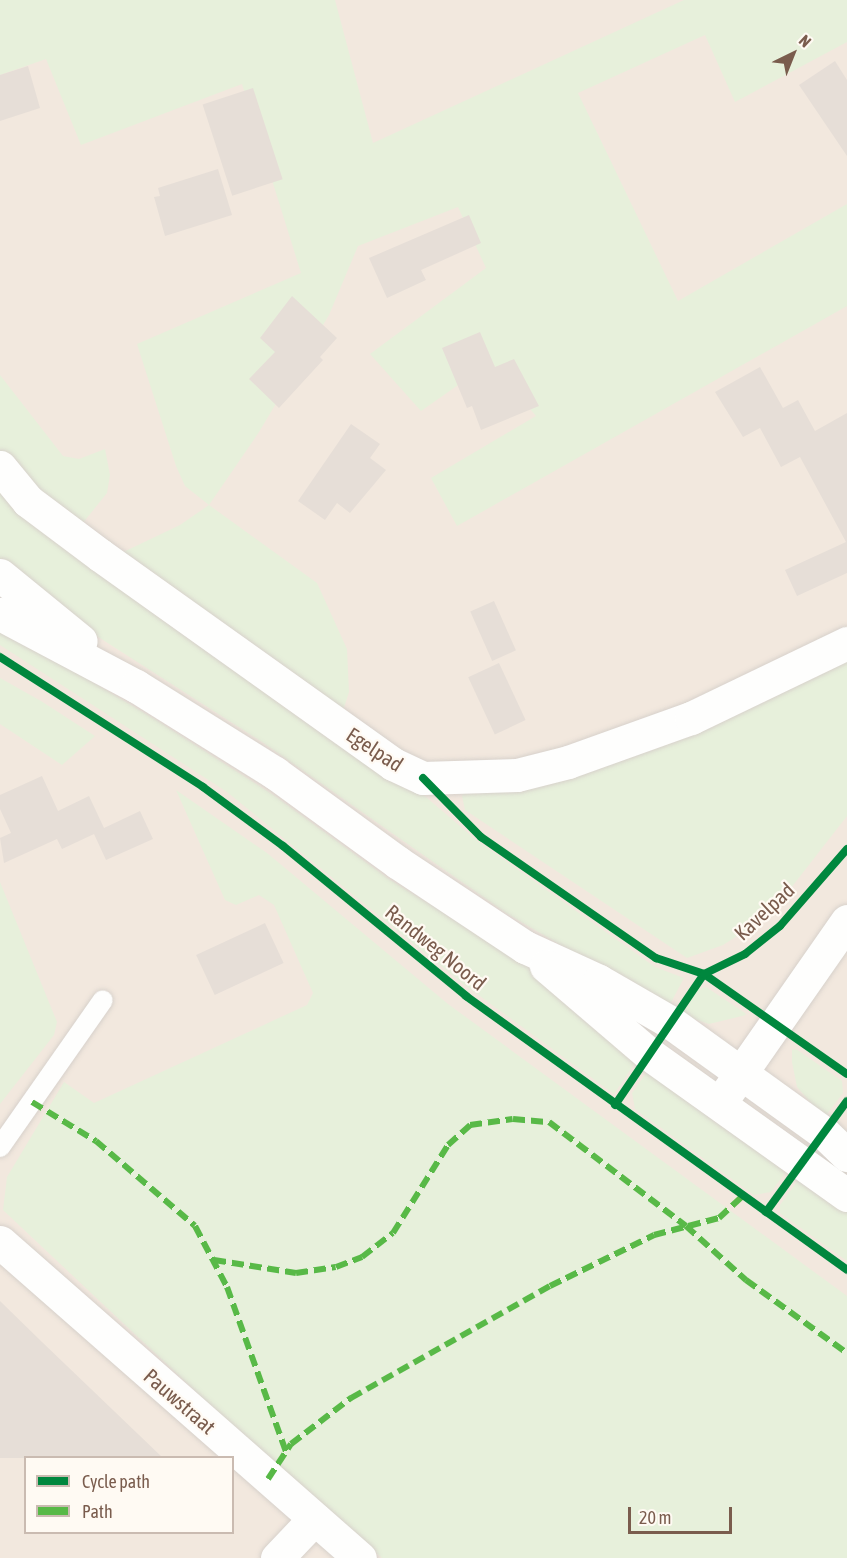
<!DOCTYPE html>
<html>
<head>
<meta charset="utf-8">
<style>
  body { margin:0 }
  #map { position:relative; width:847px; height:1558px; overflow:hidden; background:#f9f5f0; font-family:"Asap Condensed",sans-serif }
  div>[style] { position:absolute }
  [style*='--x'] { left:calc(var(--x)*1px); top:calc(var(--y)*1px); width:calc(var(--w)*1px); rotate:calc(var(--a)*1deg) }
  .residential>* { inset:0; background:#f2e8de }
  .green>* { inset:0; background:#e7f0db }
  .building>* { inset:0; background:#e6ded7; transform-origin:0 0 }
  .roads { filter:drop-shadow(0 0 2px #d7d1cb) drop-shadow(0 0 2px #d7d1cb) }
  .lane>* { height:20px; margin:-10px; padding:0 10px; transform-origin:10px; border-radius:10px; background:#fefefd }
  .street>* { height:33px; margin:-16.5px; padding:0 16.5px; transform-origin:16.5px; border-radius:16.5px; background:#fefefd }
  .secondary>* { height:33px; margin:-16.5px; padding:0 16.5px; transform-origin:16.5px; border-radius:16.5px; background:#fefefd }
  .quiet>* { height:6px; margin-top:-3px; transform-origin:0; background:repeating-linear-gradient(90deg,#58b947 0 12px,transparent 0 18px) }
  .cycleway>* { height:8px; margin:-4px; padding:0 4px; transform-origin:4px; border-radius:4px; background:#00873e }
  span { translate:-50% -50%; white-space:nowrap; text-align:center; line-height:1.15; -webkit-text-stroke:4.5px #fffaf3; paint-order:stroke }
  .street-label { font-size:21px; color:#7a5c4d }
  .legend { position:absolute; left:24px; top:1456px; width:210px; height:78px; box-sizing:border-box; background:#fffaf3; border:2px solid #cabbb1; margin:0; padding:8px 10px; list-style:none; font-size:18px; color:#7a5c4d }
  .legend li { display:flex; align-items:center; gap:12px; height:30px }
  .legend b { width:30px; border:2px solid #cabbb1 }
  .north { position:absolute; left:763px; top:24px; width:60px; height:60px; -webkit-text-stroke:4px #fffaf3; paint-order:stroke; rotate:43deg; font-size:16px; font-weight:700; line-height:24px; text-align:center; color:#7a5c4d }
  .north::after { content:''; display:block; margin:auto; width:21px; height:27px; background:#7a5c4d; clip-path:polygon(50% 0,100% 100%,50% 72%,0 100%) }
  .scale { position:absolute; left:628px; top:1507px; width:104px; height:27px; box-sizing:border-box; border:3px solid #7a5c4d; border-top:0; padding-left:8px; font-size:18px; line-height:21px; white-space:nowrap; color:#7a5c4d; -webkit-text-stroke:4px #fffaf3; paint-order:stroke }
</style>
</head>
<body>
<div id="map">
  <div class="residential">
    <div style="clip-path:polygon(evenodd,0 0,847px 0,847px 1558px,0 1558px,0 0,26px 1458px,232px 1458px,232px 1532px,26px 1532px,26px 1458px)"></div>
  </div>
  <div class="green">
    <div style="clip-path:polygon(0 0,335px 0,373px 143px,684px 0,847px 0,847px 42px,735px 102px,705px 35px,578px 93px,678px 301px,847px 204px,847px 306px,457px 526px,431px 478px,536px 416px,491px 362px,421px 411px,370px 354px,486px 268px,458px 207px,358px 246px,329px 315px,259px 432px,209px 505px,317px 583px,347px 649px,349px 692px,341px 717px,115px 556px,180px 525px,209px 505px,185px 486px,176px 466px,137px 344px,301px 273px,242px 84px,81px 145px,46px 59px,0 75px)"></div>
    <div style="clip-path:polygon(0 375px,63px 456px,79px 459px,105px 449px,110px 475px,107px 493px,78px 529px,0 459px)"></div>
    <div style="clip-path:polygon(0 491px,419px 791px,476px 840px,655px 967px,684px 978px,668px 1008px,506px 913px,262px 742px,61px 613px,0 562px)"></div>
    <div style="clip-path:polygon(0 627px,158px 721px,275px 796px,389px 879px,545px 976px,639px 1057px,614px 1094px,462px 983px,227px 792px,0 645px)"></div>
    <div style="clip-path:polygon(847px 655px,847px 816px,787px 893px,753px 926px,723px 945px,687px 958px,465px 810px,462px 796px,466px 788px)"></div>
    <div style="clip-path:polygon(0 678px,41px 701px,95px 736px,62px 765px,0 724px)"></div>
    <div style="clip-path:polygon(176px 790px,267px 853px,448px 1004px,847px 1296px,847px 1558px,382px 1558px,261px 1453px,3px 1210px,7px 1177px,64px 1082px,94px 1103px,307px 1005px,313px 993px,274px 905px,259px 895px,236px 905px,225px 900px)"></div>
    <div style="clip-path:polygon(0 882px,57px 1022px,54px 1035px,0 1104px)"></div>
    <div style="clip-path:polygon(706px 987px,745px 1013px,746px 1015px,709px 1024px,682px 1015px,698px 989px)"></div>
    <div style="clip-path:polygon(796px 1049px,842px 1081px,843px 1093px,824px 1118px,797px 1087px,792px 1062px,792px 1050px)"></div>
    <div style="clip-path:polygon(651px 1066px,791px 1165px,771px 1192px,754px 1195px,635px 1109px,632px 1093px)"></div>
    <div style="clip-path:polygon(802px 1175px,847px 1208px,847px 1261px,780px 1213px,780px 1205px)"></div>
  </div>
  <div class="building">
    <div style="clip-path:polygon(835px 61px,847px 80px,847px 156px,799px 85px)"></div>
    <div style="clip-path:polygon(28px 66px,40px 108px,0 121px,0 75px)"></div>
    <div style="left:253px;top:88px;width:96px;height:53px;rotate:72deg"></div>
    <div style="clip-path:polygon(218px 169px,232px 215px,165px 236px,154px 197px,160px 196px,158px 188px)"></div>
    <div style="clip-path:polygon(469px 215px,481px 243px,421px 270px,426px 280px,387px 298px,369px 258px)"></div>
    <div style="clip-path:polygon(292px 296px,337px 338px,320px 357px,323px 360px,279px 408px,249px 379px,275px 352px,260px 338px)"></div>
    <div style="clip-path:polygon(480px 332px,495px 367px,514px 359px,539px 406px,481px 430px,472px 406px,467px 408px,442px 348px)"></div>
    <div style="clip-path:polygon(760px 367px,783px 408px,798px 400px,815px 431px,847px 413px,847px 573px,797px 596px,785px 570px,846px 542px,800px 457px,781px 467px,760px 428px,743px 437px,715px 392px)"></div>
    <div style="clip-path:polygon(351px 424px,380px 444px,370px 458px,386px 470px,350px 513px,337px 503px,325px 520px,298px 501px)"></div>
    <div style="left:494px;top:601px;width:54px;height:26px;rotate:66deg"></div>
    <div style="left:499px;top:663px;width:63px;height:34px;rotate:65deg"></div>
    <div style="clip-path:polygon(42px 776px,58px 811px,89px 796px,104px 828px,140px 811px,153px 839px,106px 860px,94px 834px,62px 849px,57px 839px,4px 863px,0 838px,11px 833px,0 809px,0 795px)"></div>
    <div style="left:265px;top:923px;width:44px;height:76px;rotate:65deg"></div>
    <div style="clip-path:polygon(0 1301px,42px 1342px,163px 1458px,0 1458px)"></div>
  </div>
  <div class="roads">
    <div class="lane">
      <div style="--x:0;--y:1147;--w:179;--a:-55"></div>
    </div>
    <div class="street">
      <div style="--x:0;--y:467;--w:44;--a:50.5"></div>
      <div style="--x:28;--y:501;--w:90;--a:36.9"></div>
      <div style="--x:100;--y:555;--w:360;--a:35.5"></div>
      <div style="--x:393;--y:764;--w:33;--a:25"></div>
      <div style="--x:423;--y:778;--w:94;--a:-1.8"></div>
      <div style="--x:517;--y:775;--w:53;--a:-14.3"></div>
      <div style="--x:568;--y:762;--w:131;--a:-19.7"></div>
      <div style="--x:691;--y:718;--w:173;--a:-25.7"></div>
      <div style="--x:0;--y:1242;--w:479;--a:41.3"></div>
      <div style="--x:277;--y:1558;--w:54;--a:-46.5"></div>
    </div>
    <div class="secondary">
      <div style="--x:0;--y:575;--w:104;--a:39.2"></div>
      <div style="--x:0;--y:614;--w:154;--a:27.9"></div>
      <div style="--x:136;--y:686;--w:164;--a:32"></div>
      <div style="--x:275;--y:773;--w:151;--a:36.1"></div>
      <div style="--x:397;--y:862;--w:154;--a:33.6"></div>
      <div style="--x:525;--y:947;--w:81;--a:24.7"></div>
      <div style="--x:599;--y:981;--w:82;--a:30"></div>
      <div style="--x:670;--y:1022;--w:190;--a:35.8"></div>
      <div style="--x:824;--y:1133;--w:32;--a:44"></div>
      <div style="--x:546;--y:966;--w:135;--a:40.5"></div>
      <div style="--x:649;--y:1054;--w:243;--a:35.5"></div>
      <div style="--x:729;--y:1090;--w:206;--a:-55.1"></div>
    </div>
  </div>
  <div class="quiet">
    <div style="--x:32;--y:1102;--w:75;--a:31.4"></div>
    <div style="--x:96;--y:1141;--w:130;--a:40.6"></div>
    <div style="--x:195;--y:1226;--w:69;--a:62.3"></div>
    <div style="--x:227;--y:1287;--w:175;--a:70.3"></div>
    <div style="--x:214;--y:1260;--w:83;--a:9"></div>
    <div style="--x:296;--y:1273;--w:40;--a:-8.5"></div>
    <div style="--x:336;--y:1267;--w:28;--a:-21"></div>
    <div style="--x:362;--y:1257;--w:39;--a:-38"></div>
    <div style="--x:393;--y:1233;--w:104;--a:-58"></div>
    <div style="--x:448;--y:1145;--w:30;--a:-42"></div>
    <div style="--x:470;--y:1125;--w:43;--a:-7.9"></div>
    <div style="--x:513;--y:1119;--w:36;--a:5"></div>
    <div style="--x:549;--y:1122;--w:172;--a:37.2"></div>
    <div style="--x:686;--y:1226;--w:81;--a:42"></div>
    <div style="--x:746;--y:1280;--w:125;--a:35.9"></div>
    <div style="--x:268;--y:1479;--w:42;--a:-56.7"></div>
    <div style="--x:291;--y:1444;--w:76;--a:-37.5"></div>
    <div style="--x:351;--y:1398;--w:228;--a:-29.4"></div>
    <div style="--x:550;--y:1286;--w:116;--a:-26.1"></div>
    <div style="--x:654;--y:1235;--w:67;--a:-14.7"></div>
    <div style="--x:719;--y:1218;--w:33;--a:-43"></div>
  </div>
  <div class="cycleway">
    <div style="--x:0;--y:657;--w:241;--a:32.6"></div>
    <div style="--x:203;--y:787;--w:99;--a:36.4"></div>
    <div style="--x:283;--y:846;--w:237;--a:39.3"></div>
    <div style="--x:466;--y:996;--w:469;--a:35.7"></div>
    <div style="--x:423;--y:778;--w:83;--a:45.5"></div>
    <div style="--x:481;--y:837;--w:213;--a:34.7"></div>
    <div style="--x:656;--y:958;--w:51;--a:18.4"></div>
    <div style="--x:704;--y:974;--w:174;--a:35"></div>
    <div style="--x:615;--y:1105;--w:158;--a:-55.8"></div>
    <div style="--x:704;--y:974;--w:46;--a:-26"></div>
    <div style="--x:745;--y:954;--w:45;--a:-38.7"></div>
    <div style="--x:780;--y:926;--w:102;--a:-49"></div>
    <div style="--x:766;--y:1212;--w:137;--a:-53.9"></div>
  </div>
  <div class="street-label">
    <span style="left:375px;top:749px;rotate:33deg">Egelpad</span>
    <span style="left:764px;top:911px;rotate:-43deg">Kavelpad</span>
    <span style="left:436px;top:947px;rotate:39deg">Randweg Noord</span>
    <span style="left:180px;top:1401px;rotate:41deg">Pauwstraat</span>
  </div>
  <ul class="legend">
  <li><b style="height:8px;background:#00873e"></b>Cycle path</li>
  <li><b style="height:8px;background:#58b947"></b>Path</li>
  </ul>
  <div class="north">N</div>
  <div class="scale">20 m</div>
</div>
</body>
</html>
